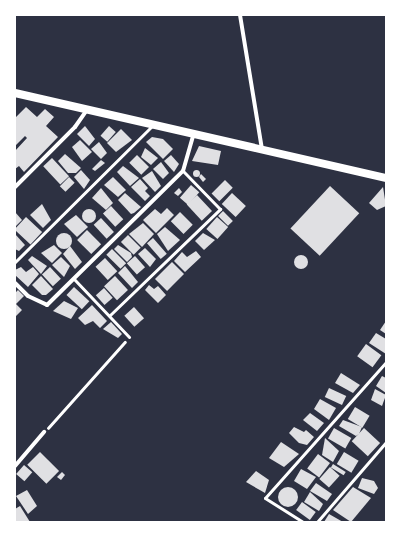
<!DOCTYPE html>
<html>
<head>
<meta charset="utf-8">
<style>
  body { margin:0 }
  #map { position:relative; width:401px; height:537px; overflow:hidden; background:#2d3142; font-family:"PT Sans",sans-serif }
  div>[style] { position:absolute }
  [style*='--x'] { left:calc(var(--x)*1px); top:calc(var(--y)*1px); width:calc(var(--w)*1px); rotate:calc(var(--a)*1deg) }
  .building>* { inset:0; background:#e0e0e3; transform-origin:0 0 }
  .round { border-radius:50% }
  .path>* { height:2.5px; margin:-1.25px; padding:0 1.25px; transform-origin:1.25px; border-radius:1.25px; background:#fff }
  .service>* { height:3px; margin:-1.5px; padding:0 1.5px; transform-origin:1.5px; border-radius:1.5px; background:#fff }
  .minor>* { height:4px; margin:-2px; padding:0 2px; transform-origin:2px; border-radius:2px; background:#fff }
  .secondary>* { height:8px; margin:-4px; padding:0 4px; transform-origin:4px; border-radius:4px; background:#fff }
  span { translate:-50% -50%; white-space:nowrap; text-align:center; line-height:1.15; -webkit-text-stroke:3px #fff; paint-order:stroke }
  .frame { position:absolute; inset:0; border:16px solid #fff; pointer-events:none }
</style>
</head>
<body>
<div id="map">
  <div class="building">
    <div style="clip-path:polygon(26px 107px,37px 117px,45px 109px,54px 117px,46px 126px,58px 137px,24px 172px,19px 166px,15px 169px,15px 151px,27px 138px,25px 136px,15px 146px,15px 118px)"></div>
    <div style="clip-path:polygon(85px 126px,95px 139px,89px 146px,77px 134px)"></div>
    <div style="left:109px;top:126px;width:9px;height:13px;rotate:41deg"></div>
    <div style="clip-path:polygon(121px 129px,132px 140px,116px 152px,107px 143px)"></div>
    <div style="clip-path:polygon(152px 137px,163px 139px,173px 149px,163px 159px,146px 142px)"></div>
    <div style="clip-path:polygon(80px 140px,92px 152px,82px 161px,72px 147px)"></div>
    <div style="clip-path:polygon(99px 142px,107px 153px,101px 159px,91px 149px)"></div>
    <div style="clip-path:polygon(199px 146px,221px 151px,218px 165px,192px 161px)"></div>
    <div style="clip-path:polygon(145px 148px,158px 158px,151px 165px,141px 157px)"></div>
    <div style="clip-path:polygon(65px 154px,81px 168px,76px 173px,68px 173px,58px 161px)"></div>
    <div style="left:137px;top:155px;width:17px;height:11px;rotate:45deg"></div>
    <div style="clip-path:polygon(171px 155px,179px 164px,174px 172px,164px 161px)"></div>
    <div style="left:52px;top:158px;width:25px;height:12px;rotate:47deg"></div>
    <div style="clip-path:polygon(101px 160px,105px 163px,95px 171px,92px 169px)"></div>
    <div style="clip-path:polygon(161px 162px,169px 173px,163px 179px,153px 169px)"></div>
    <div style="clip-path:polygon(123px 166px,139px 178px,130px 186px,117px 172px)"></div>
    <div class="round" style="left:192.5px;top:169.5px;width:7px;height:7px"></div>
    <div style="clip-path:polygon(81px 170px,90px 180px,84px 189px,74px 177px)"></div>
    <div style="clip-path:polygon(152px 171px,161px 186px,155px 192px,142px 178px)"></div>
    <div style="clip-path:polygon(201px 174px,206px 179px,203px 182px,199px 177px)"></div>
    <div style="left:69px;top:177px;width:8px;height:13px;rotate:45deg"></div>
    <div style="clip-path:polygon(113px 177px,126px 190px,118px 197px,104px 185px)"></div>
    <div style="clip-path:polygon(140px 179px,148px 188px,145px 191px,150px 196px,145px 201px,131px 187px)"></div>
    <div style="left:225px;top:180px;width:11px;height:19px;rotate:45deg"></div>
    <div style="left:191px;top:185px;width:11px;height:17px;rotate:41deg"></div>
    <div style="left:330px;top:186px;width:40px;height:58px;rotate:43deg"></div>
    <div style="clip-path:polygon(383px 187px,386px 206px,377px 210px,369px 203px)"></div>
    <div style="clip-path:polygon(101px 188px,113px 203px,106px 210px,92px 198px)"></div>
    <div style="clip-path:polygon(179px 188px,182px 192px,178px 196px,174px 193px)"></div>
    <div style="clip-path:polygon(125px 193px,141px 207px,134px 213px,131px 214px,118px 200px)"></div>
    <div style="left:232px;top:193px;width:19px;height:15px;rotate:43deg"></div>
    <div style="left:197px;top:195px;width:22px;height:14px;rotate:47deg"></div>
    <div style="clip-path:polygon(42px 204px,51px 220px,43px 228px,30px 215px)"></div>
    <div style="left:111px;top:206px;width:18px;height:11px;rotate:47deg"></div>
    <div style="clip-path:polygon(167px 208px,174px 215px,156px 233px,143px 220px,155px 209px,161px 214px)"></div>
    <div class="round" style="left:82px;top:209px;width:14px;height:14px"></div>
    <div style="left:223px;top:211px;width:14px;height:7px;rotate:45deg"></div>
    <div style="clip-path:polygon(15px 212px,22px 220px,15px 227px)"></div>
    <div style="left:180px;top:212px;width:18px;height:13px;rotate:45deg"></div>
    <div style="clip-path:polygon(76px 215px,88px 227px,77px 237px,64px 224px)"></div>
    <div style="left:26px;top:217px;width:22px;height:17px;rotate:43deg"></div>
    <div style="left:217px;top:217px;width:15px;height:16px;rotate:42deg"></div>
    <div style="left:101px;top:218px;width:19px;height:10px;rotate:47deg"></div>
    <div style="clip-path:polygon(143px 223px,154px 234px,142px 247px,129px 234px)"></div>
    <div style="clip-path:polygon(165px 227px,180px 240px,168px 251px,157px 234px)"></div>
    <div style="left:87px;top:230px;width:20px;height:14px;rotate:45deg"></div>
    <div style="clip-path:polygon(203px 233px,215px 240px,204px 250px,195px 241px)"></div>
    <div class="round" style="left:56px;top:233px;width:16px;height:16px"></div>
    <div style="clip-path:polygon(15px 234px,25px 245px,19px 251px,15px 249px)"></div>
    <div style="left:128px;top:235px;width:18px;height:10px;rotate:45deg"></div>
    <div style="left:153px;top:238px;width:21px;height:8px;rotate:49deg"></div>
    <div style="clip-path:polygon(54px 245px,62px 253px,52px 263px,41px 253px)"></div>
    <div style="clip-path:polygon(118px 245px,131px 253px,132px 257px,127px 262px,114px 249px)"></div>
    <div style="clip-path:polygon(70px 246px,82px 262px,75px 269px,63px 254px)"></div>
    <div style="clip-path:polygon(145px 248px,156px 259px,150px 267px,138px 254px)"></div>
    <div style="left:112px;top:249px;width:20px;height:8px;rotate:45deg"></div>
    <div style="clip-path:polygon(196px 251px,201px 257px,185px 272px,174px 261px,182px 252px,187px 257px)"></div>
    <div class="round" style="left:294px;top:255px;width:14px;height:14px"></div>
    <div style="clip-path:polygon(32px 256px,47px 266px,41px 274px,28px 260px)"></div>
    <div style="left:135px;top:256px;width:15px;height:11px;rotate:48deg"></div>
    <div style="clip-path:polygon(61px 257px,70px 266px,64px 277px,52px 265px)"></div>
    <div style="left:105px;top:258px;width:18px;height:13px;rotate:47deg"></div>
    <div style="left:172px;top:262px;width:17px;height:24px;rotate:45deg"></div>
    <div style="clip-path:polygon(125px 266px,138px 282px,132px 288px,118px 273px)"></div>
    <div style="clip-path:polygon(21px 267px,26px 272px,33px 267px,39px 274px,28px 287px,15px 275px,15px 270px)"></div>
    <div style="left:50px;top:267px;width:16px;height:11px;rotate:47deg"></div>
    <div style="clip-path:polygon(41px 276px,53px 289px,46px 295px,42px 295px,32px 285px)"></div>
    <div style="left:115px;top:276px;width:19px;height:15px;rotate:47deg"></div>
    <div style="clip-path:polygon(149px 285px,154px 289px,158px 286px,166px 295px,158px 303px,145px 290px)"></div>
    <div style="left:74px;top:287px;width:21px;height:11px;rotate:43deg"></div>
    <div style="left:104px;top:288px;width:13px;height:11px;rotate:48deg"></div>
    <div style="clip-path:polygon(18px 290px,24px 296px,16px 304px,22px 310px,15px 317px,15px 293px)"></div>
    <div style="clip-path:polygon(64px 301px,78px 308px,71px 319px,53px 311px)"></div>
    <div style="clip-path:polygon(92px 305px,107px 321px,100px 328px,93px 321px,85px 325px,78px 318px)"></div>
    <div style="left:134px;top:307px;width:15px;height:13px;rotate:48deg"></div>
    <div style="clip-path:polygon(386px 321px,386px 334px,380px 330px)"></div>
    <div style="clip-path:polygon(111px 322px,122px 334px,118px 338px,103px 329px)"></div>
    <div style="clip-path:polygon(376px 333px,386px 339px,386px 354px,369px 343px)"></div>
    <div style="left:366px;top:344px;width:19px;height:15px;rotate:36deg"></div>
    <div style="clip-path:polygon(341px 373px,360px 385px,353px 393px,335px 383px)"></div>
    <div style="clip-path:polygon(382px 376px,386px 378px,386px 393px,376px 386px)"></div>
    <div style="left:329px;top:388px;width:19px;height:10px;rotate:25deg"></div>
    <div style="clip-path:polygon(375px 389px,386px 395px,382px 406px,371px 400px)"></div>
    <div style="clip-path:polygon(320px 399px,336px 408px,329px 420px,314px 409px)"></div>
    <div style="left:355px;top:407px;width:17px;height:14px;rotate:31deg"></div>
    <div style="clip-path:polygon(310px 413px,324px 423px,317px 431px,303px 420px)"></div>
    <div style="clip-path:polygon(343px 420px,362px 427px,359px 434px,356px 436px,339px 426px)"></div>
    <div style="clip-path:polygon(294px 427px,304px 432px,306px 430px,314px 437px,307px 445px,299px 443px,289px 433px)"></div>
    <div style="left:334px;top:428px;width:20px;height:12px;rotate:30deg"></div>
    <div style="left:364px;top:428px;width:22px;height:18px;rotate:43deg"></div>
    <div style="clip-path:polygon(325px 438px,339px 451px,333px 462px,322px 455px)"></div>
    <div style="clip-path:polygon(281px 442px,299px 454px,284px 467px,269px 458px)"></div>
    <div style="left:40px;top:452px;width:27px;height:18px;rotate:45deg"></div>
    <div style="left:344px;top:452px;width:17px;height:14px;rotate:31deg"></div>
    <div style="left:318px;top:454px;width:15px;height:18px;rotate:37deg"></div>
    <div style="left:333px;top:464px;width:15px;height:4px;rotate:32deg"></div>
    <div style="left:24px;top:465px;width:11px;height:12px;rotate:41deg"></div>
    <div style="left:330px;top:467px;width:13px;height:16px;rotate:42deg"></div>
    <div style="clip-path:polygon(301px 469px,316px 477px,307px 489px,294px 481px)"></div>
    <div style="clip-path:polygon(256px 471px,269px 480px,265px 493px,246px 482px)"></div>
    <div style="clip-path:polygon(62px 472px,65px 475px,61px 480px,57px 477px)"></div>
    <div style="clip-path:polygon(362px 478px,374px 481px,378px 488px,374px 494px,358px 488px)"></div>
    <div style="clip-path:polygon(316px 483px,332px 494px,327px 501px,310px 491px)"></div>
    <div style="clip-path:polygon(353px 487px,371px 498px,351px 522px,333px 510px)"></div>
    <div class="round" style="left:278px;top:487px;width:20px;height:20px"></div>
    <div style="clip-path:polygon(27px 490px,37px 506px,28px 514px,16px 496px)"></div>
    <div style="clip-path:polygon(310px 492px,323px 504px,319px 511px,304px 502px)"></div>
    <div style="left:302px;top:502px;width:17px;height:10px;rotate:36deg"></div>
    <div style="clip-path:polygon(20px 506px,30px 522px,15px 522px,15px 509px)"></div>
    <div style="clip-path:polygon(329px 514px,343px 522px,324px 522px)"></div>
  </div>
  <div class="path">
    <div style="--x:48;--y:428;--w:115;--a:-48.2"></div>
  </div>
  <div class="service">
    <div style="--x:15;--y:262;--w:193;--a:-44.8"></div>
    <div style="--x:74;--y:279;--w:80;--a:46.5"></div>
    <div style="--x:110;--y:315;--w:153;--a:-43.9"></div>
    <div style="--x:220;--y:209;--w:53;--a:-134.2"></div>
    <div style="--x:303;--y:522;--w:45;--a:-147.7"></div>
    <div style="--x:265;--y:498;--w:182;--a:-48.3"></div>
    <div style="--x:317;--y:522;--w:106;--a:-49.2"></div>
  </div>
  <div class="minor">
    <div style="--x:240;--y:15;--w:137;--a:80.7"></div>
    <div style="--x:15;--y:187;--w:85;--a:-45"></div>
    <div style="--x:75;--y:127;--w:19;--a:-55"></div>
    <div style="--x:15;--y:283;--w:18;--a:45"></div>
    <div style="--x:28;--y:296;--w:21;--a:25"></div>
    <div style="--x:47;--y:305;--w:191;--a:-44.6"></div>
    <div style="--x:183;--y:171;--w:37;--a:-74"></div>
    <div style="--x:15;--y:466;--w:45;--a:-49.5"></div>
  </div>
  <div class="secondary">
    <div style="--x:15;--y:93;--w:381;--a:12.9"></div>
  </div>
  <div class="frame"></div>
</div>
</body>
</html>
